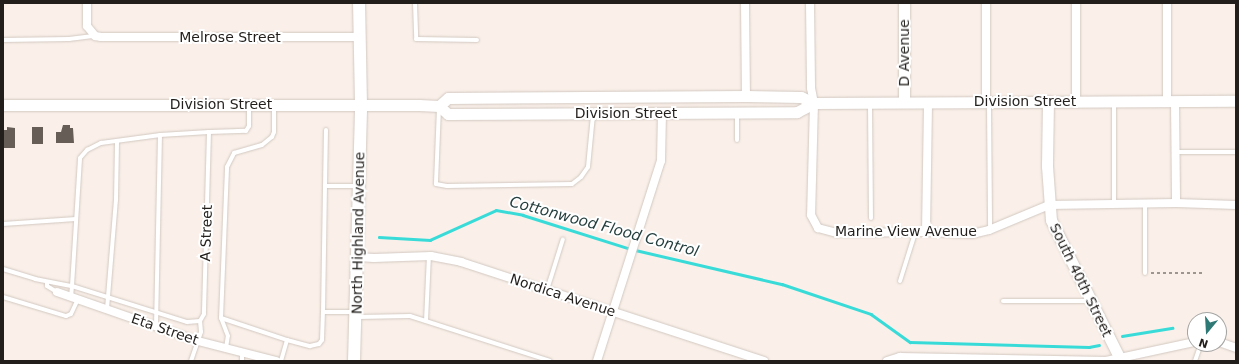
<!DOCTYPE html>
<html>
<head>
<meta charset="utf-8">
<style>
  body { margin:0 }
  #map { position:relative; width:1239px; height:364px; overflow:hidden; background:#faf0e9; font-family:"DejaVu Sans",sans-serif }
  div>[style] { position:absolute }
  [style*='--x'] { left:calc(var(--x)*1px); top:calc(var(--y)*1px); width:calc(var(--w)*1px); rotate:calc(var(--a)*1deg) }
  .stream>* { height:2.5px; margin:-1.25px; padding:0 1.25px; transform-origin:1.25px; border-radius:1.25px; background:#39dbd9 }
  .building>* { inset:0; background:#665d57; transform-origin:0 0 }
  .path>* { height:1.5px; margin-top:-0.75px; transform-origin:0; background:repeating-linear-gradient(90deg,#9c9590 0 3px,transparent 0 6px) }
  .roads { filter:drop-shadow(0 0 1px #d2c8c1) drop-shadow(0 0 1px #d2c8c1) }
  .lane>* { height:4px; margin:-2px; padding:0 2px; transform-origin:2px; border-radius:2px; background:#fff }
  .street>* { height:8px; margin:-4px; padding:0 4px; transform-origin:4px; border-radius:4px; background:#fff }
  .secondary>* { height:11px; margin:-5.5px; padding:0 5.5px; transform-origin:5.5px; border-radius:5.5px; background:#fff }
  .primary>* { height:12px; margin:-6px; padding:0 6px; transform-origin:6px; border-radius:6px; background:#fff }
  span { translate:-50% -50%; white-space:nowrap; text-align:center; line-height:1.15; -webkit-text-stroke:4px #fff; paint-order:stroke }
  .street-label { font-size:14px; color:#211e1b }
  .water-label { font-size:15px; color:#253f3e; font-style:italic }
  .frame { position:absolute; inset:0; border:4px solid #211e1b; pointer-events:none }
  .north { position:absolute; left:1187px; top:312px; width:40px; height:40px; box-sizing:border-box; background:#fff; border:1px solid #a6a5a4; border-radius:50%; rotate:198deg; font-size:11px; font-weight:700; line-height:16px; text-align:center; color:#211e1b }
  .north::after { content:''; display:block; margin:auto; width:14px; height:18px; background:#2e7876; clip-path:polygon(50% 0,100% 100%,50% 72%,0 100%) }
</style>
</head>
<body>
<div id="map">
  <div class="stream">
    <div style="--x:379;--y:237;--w:51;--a:3.4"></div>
    <div style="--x:430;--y:240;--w:72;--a:-24.4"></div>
    <div style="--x:496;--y:210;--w:27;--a:10"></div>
    <div style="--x:523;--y:215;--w:113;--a:17.5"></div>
    <div style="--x:631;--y:249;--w:155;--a:13.1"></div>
    <div style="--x:782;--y:284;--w:94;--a:18.6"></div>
    <div style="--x:871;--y:314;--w:48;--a:35.7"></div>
    <div style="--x:910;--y:342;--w:179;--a:1.6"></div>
    <div style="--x:1089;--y:347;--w:10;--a:-11"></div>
    <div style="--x:1122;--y:336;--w:51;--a:-9.1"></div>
  </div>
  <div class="building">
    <div style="clip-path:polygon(63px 125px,70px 125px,70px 128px,73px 128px,74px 143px,56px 143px,56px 132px,61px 132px)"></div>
    <div style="clip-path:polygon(7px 127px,15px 128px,15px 148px,3px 148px,3px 130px,7px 130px)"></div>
    <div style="left:32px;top:127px;width:11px;height:17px"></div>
  </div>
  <div class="path">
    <div style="--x:1151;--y:273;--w:51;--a:0"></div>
  </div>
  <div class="roads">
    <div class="lane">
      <div style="--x:415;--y:3;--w:36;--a:88"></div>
      <div style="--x:416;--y:39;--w:61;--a:0.9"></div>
      <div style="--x:3;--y:40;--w:66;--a:-0.9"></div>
      <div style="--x:69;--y:39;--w:26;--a:-7"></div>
      <div style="--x:989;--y:104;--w:126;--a:89.5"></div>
      <div style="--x:870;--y:105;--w:113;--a:89.5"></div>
      <div style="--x:439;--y:108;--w:76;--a:92.3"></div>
      <div style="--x:436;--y:184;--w:11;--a:10"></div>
      <div style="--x:447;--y:186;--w:125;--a:-0.9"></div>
      <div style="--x:572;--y:184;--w:11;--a:-38"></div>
      <div style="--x:581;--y:177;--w:12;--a:-55"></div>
      <div style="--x:588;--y:167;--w:52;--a:-84.5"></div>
      <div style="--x:326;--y:130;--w:56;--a:91"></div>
      <div style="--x:325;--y:186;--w:32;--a:0"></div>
      <div style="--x:209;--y:132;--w:182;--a:91.6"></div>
      <div style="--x:204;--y:314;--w:8;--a:120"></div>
      <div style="--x:200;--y:321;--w:13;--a:176"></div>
      <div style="--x:187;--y:322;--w:121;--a:-162.6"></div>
      <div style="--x:72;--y:286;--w:128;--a:-86.4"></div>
      <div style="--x:80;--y:158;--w:11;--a:-49"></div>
      <div style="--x:87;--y:150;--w:16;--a:-27"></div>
      <div style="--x:101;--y:143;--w:60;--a:-7.7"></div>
      <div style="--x:160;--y:135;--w:49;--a:-3.5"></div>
      <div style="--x:209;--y:132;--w:37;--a:-2"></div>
      <div style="--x:246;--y:131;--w:6;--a:-59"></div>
      <div style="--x:249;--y:126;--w:19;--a:-90"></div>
      <div style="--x:737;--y:140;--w:26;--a:-90"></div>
      <div style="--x:1175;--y:152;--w:61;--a:0"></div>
      <div style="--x:325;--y:186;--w:126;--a:90.9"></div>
      <div style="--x:323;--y:312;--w:30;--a:0"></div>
      <div style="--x:1145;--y:204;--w:69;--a:90"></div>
      <div style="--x:1114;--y:205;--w:103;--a:-90"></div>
      <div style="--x:3;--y:224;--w:73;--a:-3.9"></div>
      <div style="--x:3;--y:269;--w:34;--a:17"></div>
      <div style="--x:35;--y:279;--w:38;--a:11"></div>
      <div style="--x:72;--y:286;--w:11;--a:95"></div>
      <div style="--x:900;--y:281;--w:50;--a:-72.6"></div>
      <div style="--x:47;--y:282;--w:4;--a:90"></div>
      <div style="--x:47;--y:286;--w:12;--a:31"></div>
      <div style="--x:547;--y:290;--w:53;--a:-72.6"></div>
      <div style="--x:3;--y:297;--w:66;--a:16.8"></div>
      <div style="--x:66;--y:316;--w:5;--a:-22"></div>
      <div style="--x:71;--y:314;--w:17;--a:-65"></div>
      <div style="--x:1003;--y:301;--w:86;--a:0"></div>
      <div style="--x:107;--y:309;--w:109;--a:-85.3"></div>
      <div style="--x:116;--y:200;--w:59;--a:-89"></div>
      <div style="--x:358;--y:317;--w:52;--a:-1.1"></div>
      <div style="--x:410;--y:316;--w:147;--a:17.8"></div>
      <div style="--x:221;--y:318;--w:151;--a:-87.7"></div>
      <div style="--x:227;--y:167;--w:16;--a:-63"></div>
      <div style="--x:234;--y:153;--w:29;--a:-16"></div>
      <div style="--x:262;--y:145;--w:13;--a:-39"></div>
      <div style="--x:272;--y:137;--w:5;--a:-68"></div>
      <div style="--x:274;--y:132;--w:26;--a:-90"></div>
      <div style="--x:426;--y:321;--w:65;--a:-87.4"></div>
      <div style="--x:156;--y:326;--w:191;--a:-88.8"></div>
      <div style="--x:287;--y:340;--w:24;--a:15"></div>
      <div style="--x:310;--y:346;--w:9;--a:-13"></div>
      <div style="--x:319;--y:344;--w:5;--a:-53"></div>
      <div style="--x:322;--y:340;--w:28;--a:-88"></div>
      <div style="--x:226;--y:348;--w:12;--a:-81"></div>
      <div style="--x:228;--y:336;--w:19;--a:-111"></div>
      <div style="--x:221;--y:318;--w:70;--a:18.4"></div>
      <div style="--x:287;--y:340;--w:22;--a:106"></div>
      <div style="--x:191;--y:361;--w:31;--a:-71"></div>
      <div style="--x:201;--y:332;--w:11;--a:-95"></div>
      <div style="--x:242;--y:361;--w:8;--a:-90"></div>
      <div style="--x:1195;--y:361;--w:18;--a:-71"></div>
    </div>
    <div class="street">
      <div style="--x:87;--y:3;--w:23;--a:90"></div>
      <div style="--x:87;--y:26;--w:13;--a:51"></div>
      <div style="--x:95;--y:36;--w:6;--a:9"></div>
      <div style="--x:101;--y:37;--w:258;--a:0"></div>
      <div style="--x:745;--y:3;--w:93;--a:89.4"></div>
      <div style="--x:810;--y:3;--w:85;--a:89.3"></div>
      <div style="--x:811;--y:88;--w:15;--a:79"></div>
      <div style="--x:814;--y:103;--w:112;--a:91.5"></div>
      <div style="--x:811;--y:215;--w:15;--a:62"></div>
      <div style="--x:818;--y:228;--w:20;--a:15"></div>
      <div style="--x:837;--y:233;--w:89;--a:-0.6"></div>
      <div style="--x:926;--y:232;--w:46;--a:2.5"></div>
      <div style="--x:972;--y:234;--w:17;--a:-13"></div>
      <div style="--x:989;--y:230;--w:65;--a:-22.6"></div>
      <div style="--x:1049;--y:205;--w:127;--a:-0.9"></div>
      <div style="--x:1176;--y:203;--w:60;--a:1.9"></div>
      <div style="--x:986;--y:3;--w:98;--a:90"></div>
      <div style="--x:1076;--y:3;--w:98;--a:90"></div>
      <div style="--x:1167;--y:101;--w:98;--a:-90"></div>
      <div style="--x:1175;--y:101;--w:102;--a:89.4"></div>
      <div style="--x:926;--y:232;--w:130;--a:-89.1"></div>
      <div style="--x:357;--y:257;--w:17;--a:3"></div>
      <div style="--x:374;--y:258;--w:57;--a:-2"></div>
      <div style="--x:431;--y:256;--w:31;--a:11"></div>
      <div style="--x:461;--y:262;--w:319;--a:18.1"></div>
      <div style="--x:57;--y:292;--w:149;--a:19.2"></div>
      <div style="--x:198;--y:341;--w:81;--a:14.4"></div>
      <div style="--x:1219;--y:342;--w:18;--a:19"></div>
      <div style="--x:597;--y:361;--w:210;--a:-72.3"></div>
      <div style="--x:661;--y:161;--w:48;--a:-88.8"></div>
      <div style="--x:887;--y:361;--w:14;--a:-17"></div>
      <div style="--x:900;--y:357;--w:206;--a:1.1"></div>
      <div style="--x:1106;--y:361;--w:91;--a:-12.1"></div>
    </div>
    <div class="secondary">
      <div style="--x:1048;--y:101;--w:65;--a:90.9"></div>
      <div style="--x:1047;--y:166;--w:54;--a:85.8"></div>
      <div style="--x:1051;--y:220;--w:157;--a:63.6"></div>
      <div style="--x:904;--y:102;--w:99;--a:-90"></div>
      <div style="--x:3;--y:105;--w:416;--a:0"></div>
      <div style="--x:419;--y:105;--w:20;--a:3"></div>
      <div style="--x:439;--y:106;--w:12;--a:42"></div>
      <div style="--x:448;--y:114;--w:349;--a:-0.3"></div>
      <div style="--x:797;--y:112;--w:19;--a:-28"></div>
      <div style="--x:439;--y:106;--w:12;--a:-42"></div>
      <div style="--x:448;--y:98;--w:298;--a:-0.4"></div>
      <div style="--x:746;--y:96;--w:55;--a:1"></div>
      <div style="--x:801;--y:97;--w:14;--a:25"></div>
      <div style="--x:814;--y:103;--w:422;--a:-0.3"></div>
    </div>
    <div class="primary">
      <div style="--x:354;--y:361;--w:256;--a:-88.4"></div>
      <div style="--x:361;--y:105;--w:102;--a:-91.1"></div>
    </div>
  </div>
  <div class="street-label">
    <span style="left:230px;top:37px">Melrose Street</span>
    <span style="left:904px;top:53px;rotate:-90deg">D Avenue</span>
    <span style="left:1025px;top:101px">Division Street</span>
    <span style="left:221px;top:104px">Division Street</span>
    <span style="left:626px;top:113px">Division Street</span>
    <span style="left:906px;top:231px">Marine View Avenue</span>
    <span style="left:206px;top:233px;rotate:-88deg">A Street</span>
    <span style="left:358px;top:233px;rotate:-89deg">North Highland Avenue</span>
    <span style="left:1081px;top:280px;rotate:64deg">South 40th Street</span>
    <span style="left:563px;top:295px;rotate:18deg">Nordica Avenue</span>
    <span style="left:165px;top:329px;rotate:19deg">Eta Street</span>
  </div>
  <div class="water-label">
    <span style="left:604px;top:227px;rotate:15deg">Cottonwood Flood Control</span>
  </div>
  <div class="frame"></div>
  <div class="north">N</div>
</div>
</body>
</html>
